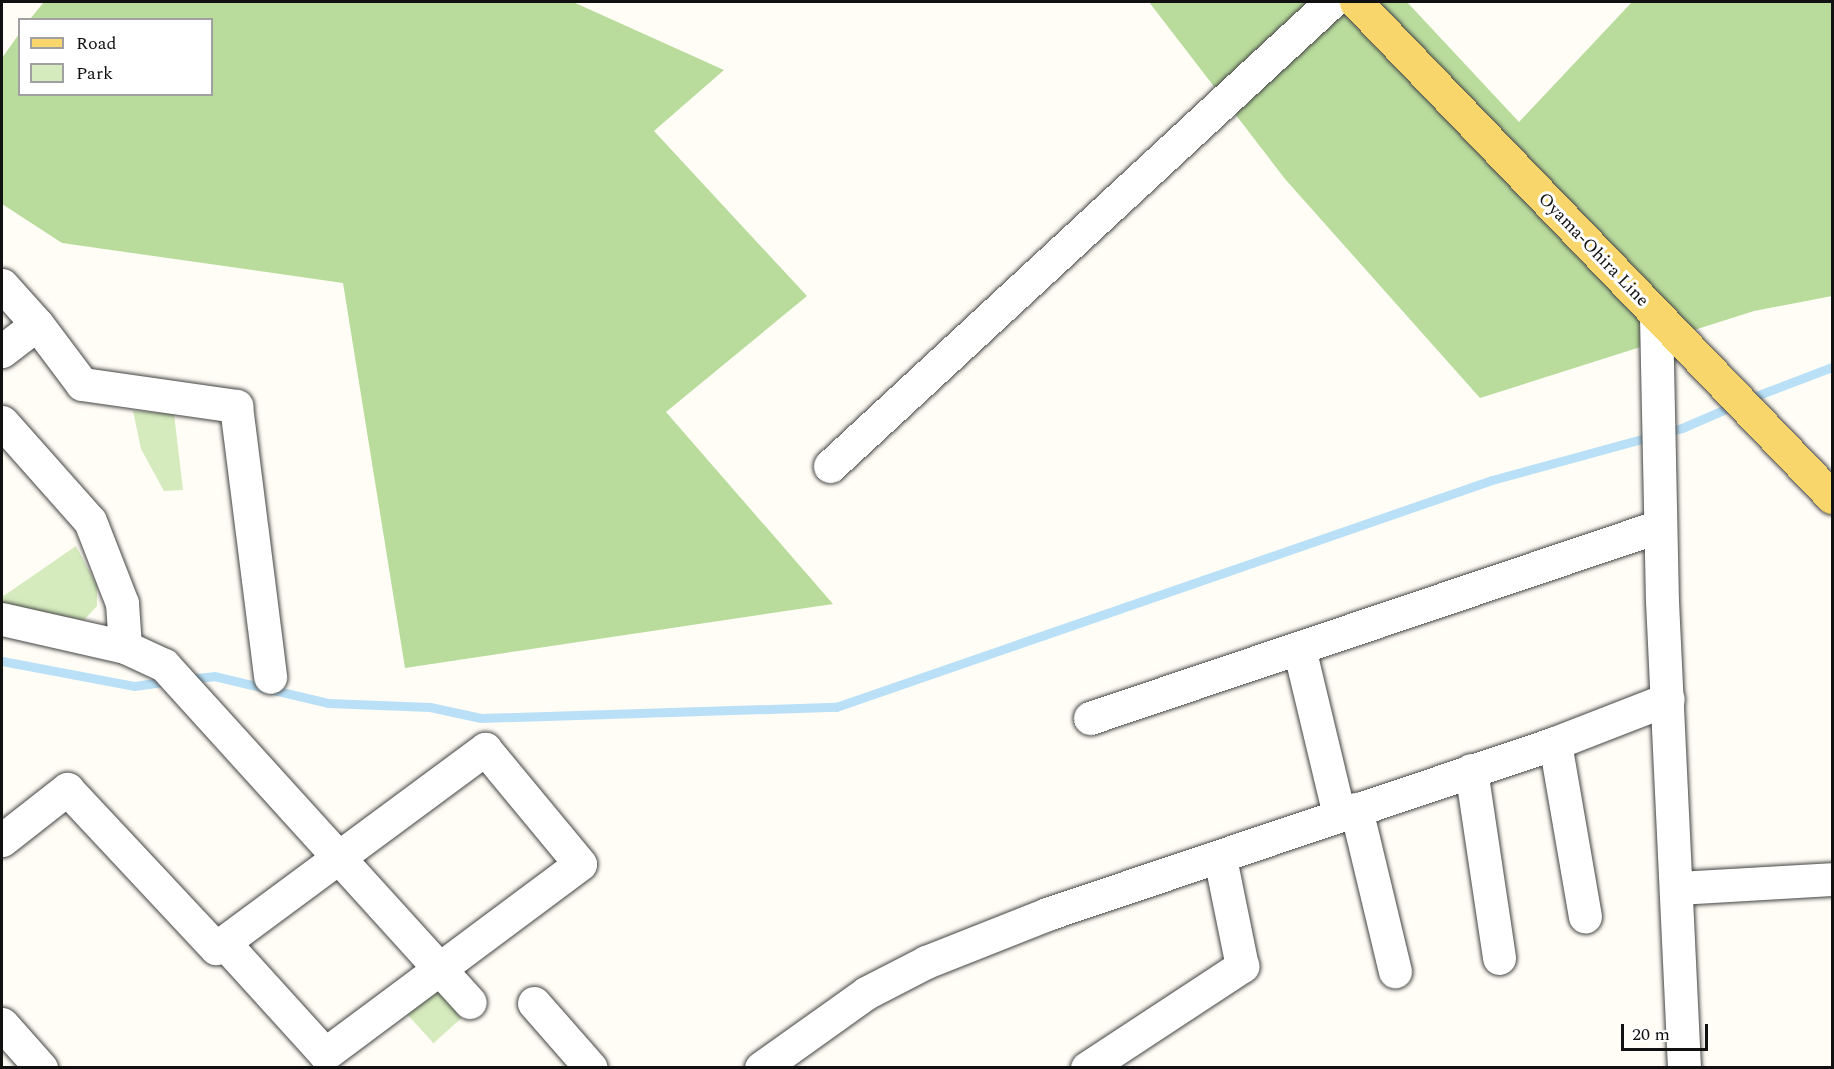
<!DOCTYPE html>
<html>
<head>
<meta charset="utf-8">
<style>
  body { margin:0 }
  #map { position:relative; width:1834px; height:1069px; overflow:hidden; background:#fffdf5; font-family:Spectral,serif }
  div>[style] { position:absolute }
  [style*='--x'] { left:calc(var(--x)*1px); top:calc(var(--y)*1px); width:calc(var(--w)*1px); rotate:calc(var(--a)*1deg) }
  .green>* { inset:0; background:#d5ebbd; transform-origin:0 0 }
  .forest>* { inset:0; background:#b9dc9c }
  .stream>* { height:9px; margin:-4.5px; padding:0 4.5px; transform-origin:4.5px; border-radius:4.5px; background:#b9e0f7 }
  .roads { filter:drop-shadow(0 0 2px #444) drop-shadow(0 0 2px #444) }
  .minor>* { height:33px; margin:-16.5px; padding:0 16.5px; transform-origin:16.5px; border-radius:16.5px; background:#fff }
  .major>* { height:33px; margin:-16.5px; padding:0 16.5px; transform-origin:16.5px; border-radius:16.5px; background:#f9d66b }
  span { translate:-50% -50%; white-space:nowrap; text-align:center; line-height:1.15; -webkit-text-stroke:6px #fff; paint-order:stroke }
  .street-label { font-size:18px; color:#111 }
  .frame { position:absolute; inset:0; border:3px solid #111; pointer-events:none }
  .legend { position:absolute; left:18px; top:18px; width:195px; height:78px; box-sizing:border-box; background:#fff; border:2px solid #a0a0a0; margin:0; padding:8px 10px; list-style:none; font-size:18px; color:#111 }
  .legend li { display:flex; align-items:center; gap:12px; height:30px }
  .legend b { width:30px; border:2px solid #a0a0a0 }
  .scale { position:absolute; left:1621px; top:1024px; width:87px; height:27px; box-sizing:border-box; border:3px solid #111; border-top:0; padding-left:8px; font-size:18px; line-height:21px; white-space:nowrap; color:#111; -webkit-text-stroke:4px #fff; paint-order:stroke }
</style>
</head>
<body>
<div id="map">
  <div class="green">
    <div style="clip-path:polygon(133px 411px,174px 414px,183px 490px,164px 491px,141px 449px)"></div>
    <div style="clip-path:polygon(76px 546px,97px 586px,97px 606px,84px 620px,2px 605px,2px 597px)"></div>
    <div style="left:441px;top:980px;width:42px;height:48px;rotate:48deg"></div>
  </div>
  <div class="forest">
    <div style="clip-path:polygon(44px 2px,573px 2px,724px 70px,654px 131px,807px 296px,666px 412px,833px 604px,405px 668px,343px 283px,62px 243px,2px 204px,2px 58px,19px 34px,20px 94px,212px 94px,212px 20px,30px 19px)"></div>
    <div style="clip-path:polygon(1149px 2px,1407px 2px,1519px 122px,1632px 2px,1832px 2px,1832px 296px,1754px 311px,1480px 398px,1285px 179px)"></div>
  </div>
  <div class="stream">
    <div style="--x:1748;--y:399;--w:90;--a:-20.9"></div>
    <div style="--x:2;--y:661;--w:134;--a:10.7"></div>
    <div style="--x:134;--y:686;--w:36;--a:-8"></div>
    <div style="--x:187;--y:679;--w:27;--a:-6"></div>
    <div style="--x:214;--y:676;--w:117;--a:13.3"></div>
    <div style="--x:328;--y:703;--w:102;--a:2.2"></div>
    <div style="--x:430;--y:707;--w:52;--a:12.2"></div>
    <div style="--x:481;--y:718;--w:355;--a:-1.8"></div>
    <div style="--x:836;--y:707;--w:694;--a:-19.09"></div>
    <div style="--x:1492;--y:480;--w:197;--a:-15.3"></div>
    <div style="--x:1682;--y:428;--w:58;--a:-23.5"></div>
  </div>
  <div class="roads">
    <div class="minor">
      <div style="--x:2;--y:285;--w:52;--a:48.1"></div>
      <div style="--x:1656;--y:316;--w:285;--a:88.8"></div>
      <div style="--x:1662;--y:601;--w:468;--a:87.3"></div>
      <div style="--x:2;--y:351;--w:44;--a:-37.6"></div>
      <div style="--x:37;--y:324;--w:75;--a:53.1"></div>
      <div style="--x:82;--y:384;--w:156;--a:8.1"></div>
      <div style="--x:236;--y:406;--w:273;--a:82.8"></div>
      <div style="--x:2;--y:422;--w:132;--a:48.4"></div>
      <div style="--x:90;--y:521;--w:88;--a:68.7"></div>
      <div style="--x:122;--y:603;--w:44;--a:86.1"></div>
      <div style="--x:830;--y:466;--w:683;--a:-42.8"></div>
      <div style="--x:2;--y:619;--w:126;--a:12.8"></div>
      <div style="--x:125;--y:647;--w:43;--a:24.8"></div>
      <div style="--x:164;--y:665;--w:455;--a:47.8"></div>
      <div style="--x:1299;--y:648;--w:171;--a:76.5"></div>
      <div style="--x:1090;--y:718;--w:601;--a:-18.62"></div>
      <div style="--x:1555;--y:743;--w:176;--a:80.2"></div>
      <div style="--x:1471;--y:770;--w:190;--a:81.5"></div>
      <div style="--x:1356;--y:809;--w:167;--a:76.5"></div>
      <div style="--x:2;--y:840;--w:83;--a:-38.1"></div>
      <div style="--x:67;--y:789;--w:218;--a:46.9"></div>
      <div style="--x:216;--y:948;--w:335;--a:-36.5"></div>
      <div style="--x:485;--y:749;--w:149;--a:50.4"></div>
      <div style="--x:580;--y:864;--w:318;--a:143.3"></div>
      <div style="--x:325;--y:1054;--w:147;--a:-132.2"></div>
      <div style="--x:1677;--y:888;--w:155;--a:-3.3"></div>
      <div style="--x:534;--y:1003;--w:86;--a:48.8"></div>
      <div style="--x:2;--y:1024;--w:59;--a:48.4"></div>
      <div style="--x:761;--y:1068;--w:129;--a:-35.5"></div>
      <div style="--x:866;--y:993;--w:68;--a:-27.3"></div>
      <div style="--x:926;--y:962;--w:130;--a:-21.6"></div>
      <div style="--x:1047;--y:914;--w:536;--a:-18.6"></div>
      <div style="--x:1555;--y:743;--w:121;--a:-21.3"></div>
      <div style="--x:1087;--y:1068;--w:186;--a:-33.3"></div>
      <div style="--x:1242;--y:966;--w:110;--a:-101.5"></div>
    </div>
    <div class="major">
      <div style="--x:1356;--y:2;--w:687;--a:46.12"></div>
    </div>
  </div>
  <div class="street-label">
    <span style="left:1593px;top:250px;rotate:46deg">Oyama-Ohira Line</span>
  </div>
  <div class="frame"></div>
  <ul class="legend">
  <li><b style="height:8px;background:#f9d66b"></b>Road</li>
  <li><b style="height:16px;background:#d5ebbd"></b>Park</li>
  </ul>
  <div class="scale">20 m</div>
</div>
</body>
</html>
